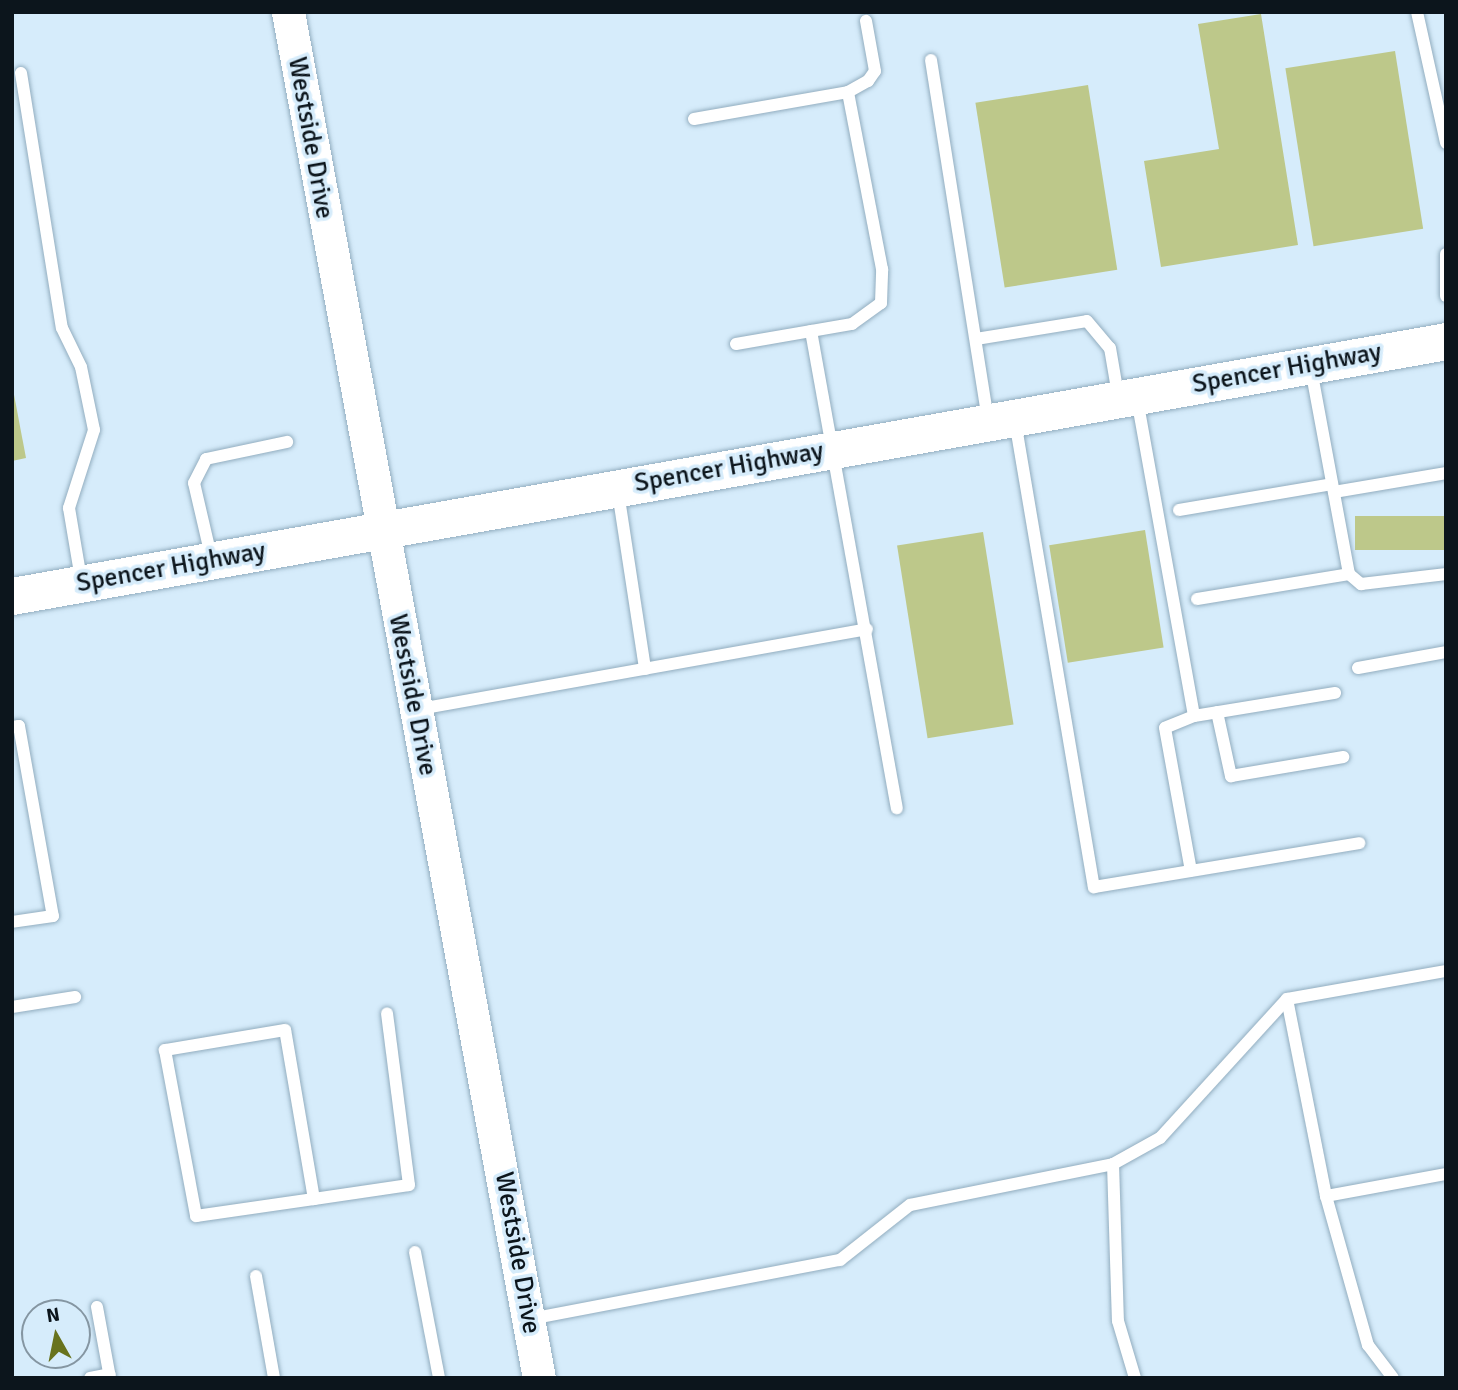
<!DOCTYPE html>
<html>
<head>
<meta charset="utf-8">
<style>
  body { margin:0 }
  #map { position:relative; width:1458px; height:1390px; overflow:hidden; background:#d6ecfb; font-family:Signika,sans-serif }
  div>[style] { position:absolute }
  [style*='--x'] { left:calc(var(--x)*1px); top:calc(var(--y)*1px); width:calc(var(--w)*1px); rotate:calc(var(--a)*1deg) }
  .building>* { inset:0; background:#bdc88a; transform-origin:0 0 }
  .roads { filter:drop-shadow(0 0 2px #92adbf) drop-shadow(0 0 2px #92adbf) }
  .lane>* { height:12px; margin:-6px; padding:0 6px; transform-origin:6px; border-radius:6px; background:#fff }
  .secondary>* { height:33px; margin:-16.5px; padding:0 16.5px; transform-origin:16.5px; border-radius:16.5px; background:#fff }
  .primary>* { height:37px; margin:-18.5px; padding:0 18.5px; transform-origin:18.5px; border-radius:18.5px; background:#fff }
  span { translate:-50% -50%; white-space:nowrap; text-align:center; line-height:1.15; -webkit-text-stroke:7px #d6ecfb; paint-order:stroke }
  .street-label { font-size:26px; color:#0c151c }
  .frame { position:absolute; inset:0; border:14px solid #0c151c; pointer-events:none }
  .north { position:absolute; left:21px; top:1299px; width:70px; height:70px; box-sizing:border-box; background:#d6ecfb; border:2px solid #8596a2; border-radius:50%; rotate:351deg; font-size:19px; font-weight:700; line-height:28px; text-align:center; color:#0c151c }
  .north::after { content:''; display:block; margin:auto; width:24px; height:32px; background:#68731d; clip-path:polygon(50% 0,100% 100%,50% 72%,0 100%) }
</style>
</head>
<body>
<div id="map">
  <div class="building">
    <div style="clip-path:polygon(1261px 14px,1298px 245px,1161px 267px,1144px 161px,1219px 149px,1198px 24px)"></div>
    <div style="left:1395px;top:51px;width:180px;height:111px;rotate:81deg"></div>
    <div style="left:1088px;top:85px;width:187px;height:114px;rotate:81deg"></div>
    <div style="clip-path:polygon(12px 384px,26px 458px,12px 461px)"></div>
    <div style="left:1446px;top:516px;width:34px;height:91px;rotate:90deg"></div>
    <div style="left:1145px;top:530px;width:119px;height:97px;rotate:81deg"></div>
    <div style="left:983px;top:532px;width:195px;height:87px;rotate:81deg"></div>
  </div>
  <div class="roads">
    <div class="lane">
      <div style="--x:1417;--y:12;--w:134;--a:77.5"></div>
      <div style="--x:931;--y:60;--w:363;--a:81"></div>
      <div style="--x:21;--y:73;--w:258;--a:80.9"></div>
      <div style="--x:62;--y:328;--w:43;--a:64"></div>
      <div style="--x:81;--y:367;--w:64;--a:78.3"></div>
      <div style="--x:94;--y:430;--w:82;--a:107.8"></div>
      <div style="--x:69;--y:508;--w:72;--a:80.4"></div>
      <div style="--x:694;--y:119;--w:156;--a:-9.9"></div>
      <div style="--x:848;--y:92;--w:23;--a:-29"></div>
      <div style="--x:868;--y:81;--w:12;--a:-55"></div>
      <div style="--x:875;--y:71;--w:51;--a:-100.2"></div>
      <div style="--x:1446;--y:254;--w:42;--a:90"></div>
      <div style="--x:811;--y:331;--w:485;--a:79.8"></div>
      <div style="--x:976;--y:339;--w:112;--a:-9.2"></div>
      <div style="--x:1087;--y:321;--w:35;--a:50"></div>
      <div style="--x:1110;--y:348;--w:48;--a:80.3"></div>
      <div style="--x:736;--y:344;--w:118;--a:-9.8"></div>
      <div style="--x:852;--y:324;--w:36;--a:-36"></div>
      <div style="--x:881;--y:303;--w:34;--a:-88"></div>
      <div style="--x:882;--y:269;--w:180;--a:-100.9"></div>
      <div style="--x:1311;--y:369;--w:208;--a:79.5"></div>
      <div style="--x:1349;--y:574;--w:16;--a:40"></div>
      <div style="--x:1361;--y:584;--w:86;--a:-6.7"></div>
      <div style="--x:1137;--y:399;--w:322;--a:79.8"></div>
      <div style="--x:1194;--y:716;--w:31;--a:158"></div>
      <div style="--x:1165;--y:728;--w:145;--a:79.7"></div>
      <div style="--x:1015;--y:421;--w:473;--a:80.4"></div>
      <div style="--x:1094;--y:887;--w:269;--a:-9.4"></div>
      <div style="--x:618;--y:492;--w:179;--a:81.3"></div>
      <div style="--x:1334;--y:492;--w:114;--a:-9.6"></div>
      <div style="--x:1179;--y:510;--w:155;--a:-9.6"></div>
      <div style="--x:211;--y:556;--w:75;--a:-103.1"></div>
      <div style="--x:194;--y:483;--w:27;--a:-63"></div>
      <div style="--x:206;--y:459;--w:83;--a:-11.9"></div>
      <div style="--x:1197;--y:599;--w:154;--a:-9.3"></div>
      <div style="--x:1358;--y:668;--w:89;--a:-10.3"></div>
      <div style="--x:419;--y:709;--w:455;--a:-10.1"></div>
      <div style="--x:1217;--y:712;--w:66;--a:77.7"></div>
      <div style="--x:1231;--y:776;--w:114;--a:-9.6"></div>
      <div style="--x:1194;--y:716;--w:143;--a:-9.3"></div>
      <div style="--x:12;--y:727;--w:7;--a:-8"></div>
      <div style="--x:19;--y:726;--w:193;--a:79.9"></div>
      <div style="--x:53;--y:916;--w:41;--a:171.7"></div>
      <div style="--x:1446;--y:971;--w:161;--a:170"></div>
      <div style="--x:1287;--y:999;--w:201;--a:78.8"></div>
      <div style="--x:1326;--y:1196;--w:122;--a:-10.4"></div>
      <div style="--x:12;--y:1007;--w:64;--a:-9"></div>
      <div style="--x:1113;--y:1164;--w:157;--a:88.2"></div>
      <div style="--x:1118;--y:1321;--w:59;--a:73.4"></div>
      <div style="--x:1326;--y:1196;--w:155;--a:74.3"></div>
      <div style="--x:1368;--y:1345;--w:41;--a:52.9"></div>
      <div style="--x:314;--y:1199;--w:171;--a:-99.7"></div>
      <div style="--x:285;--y:1030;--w:122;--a:170.5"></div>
      <div style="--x:165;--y:1050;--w:169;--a:79.4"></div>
      <div style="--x:196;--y:1216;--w:119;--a:-8.2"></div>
      <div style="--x:314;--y:1199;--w:96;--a:-8.4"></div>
      <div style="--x:409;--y:1185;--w:173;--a:-97.3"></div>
      <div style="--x:415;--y:1252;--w:128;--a:79.2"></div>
      <div style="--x:256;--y:1276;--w:104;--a:80"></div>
      <div style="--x:97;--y:1307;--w:72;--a:79.6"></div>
      <div style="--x:530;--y:1319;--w:316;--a:-10.8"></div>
      <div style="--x:840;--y:1260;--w:89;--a:-38.2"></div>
      <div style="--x:910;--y:1205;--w:207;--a:-11.4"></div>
      <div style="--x:1113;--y:1164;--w:54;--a:-29"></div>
      <div style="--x:1160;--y:1138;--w:188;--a:-47.6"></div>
      <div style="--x:90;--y:1378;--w:20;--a:-11"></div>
    </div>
    <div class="secondary">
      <div style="--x:288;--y:12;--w:1389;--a:79.59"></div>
    </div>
    <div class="primary">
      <div style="--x:12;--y:596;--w:1456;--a:-10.08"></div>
    </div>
  </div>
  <div class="street-label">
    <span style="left:310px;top:138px;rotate:80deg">Westside Drive</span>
    <span style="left:1287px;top:369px;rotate:-10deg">Spencer Highway</span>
    <span style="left:729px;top:468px;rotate:-10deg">Spencer Highway</span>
    <span style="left:171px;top:568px;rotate:-10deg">Spencer Highway</span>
    <span style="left:412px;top:695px;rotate:79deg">Westside Drive</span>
    <span style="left:517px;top:1253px;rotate:80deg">Westside Drive</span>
  </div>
  <div class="frame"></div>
  <div class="north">N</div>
</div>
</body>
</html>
